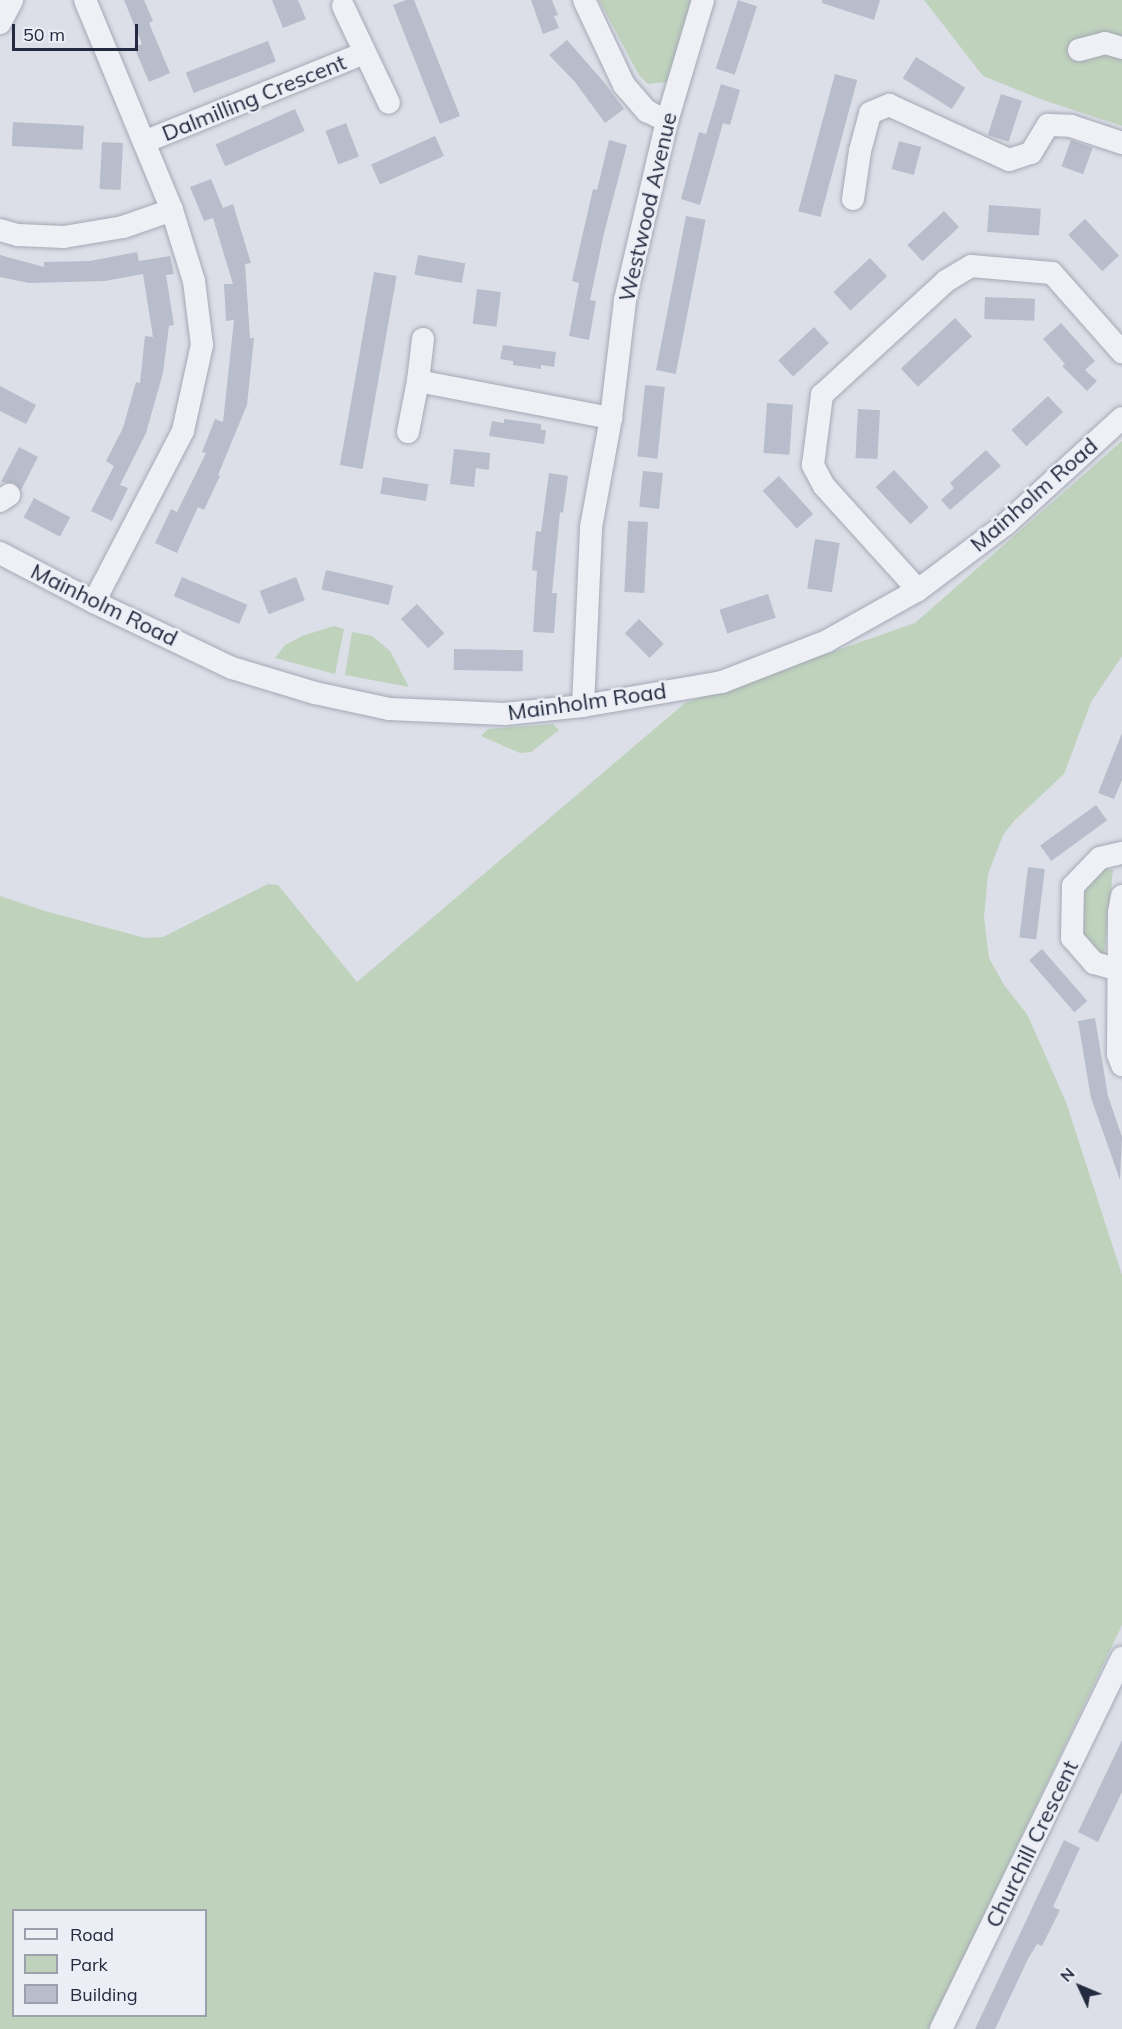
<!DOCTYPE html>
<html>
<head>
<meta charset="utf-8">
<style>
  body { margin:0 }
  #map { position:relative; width:1122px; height:2029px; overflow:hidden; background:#dcdfe8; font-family:Mulish,sans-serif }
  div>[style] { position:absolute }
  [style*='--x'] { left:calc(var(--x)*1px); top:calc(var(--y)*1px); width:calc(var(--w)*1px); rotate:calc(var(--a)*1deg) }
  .green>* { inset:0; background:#bed2bc }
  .building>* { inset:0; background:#b8bdcb; transform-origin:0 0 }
  .roads { filter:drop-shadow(0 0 2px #a5a9b5) drop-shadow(0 0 2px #a5a9b5) }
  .minor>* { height:22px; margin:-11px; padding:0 11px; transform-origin:11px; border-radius:11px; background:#eff0f6 }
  span { translate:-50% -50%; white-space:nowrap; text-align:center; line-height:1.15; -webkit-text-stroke:5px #ebeef5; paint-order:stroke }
  .street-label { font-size:22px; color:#242a3f }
  .legend { position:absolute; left:12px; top:1909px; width:195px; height:108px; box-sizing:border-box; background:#ebeef5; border:2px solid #9ba0ac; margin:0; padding:8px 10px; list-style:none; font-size:18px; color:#242a3f }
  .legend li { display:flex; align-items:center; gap:12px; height:30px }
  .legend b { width:30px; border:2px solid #9ba0ac }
  .north { position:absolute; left:1050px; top:1957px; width:60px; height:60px; -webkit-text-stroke:4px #ebeef5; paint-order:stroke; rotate:314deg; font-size:16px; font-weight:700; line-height:24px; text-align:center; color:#242a3f }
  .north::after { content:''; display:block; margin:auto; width:21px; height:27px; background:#242a3f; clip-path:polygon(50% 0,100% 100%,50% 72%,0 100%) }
  .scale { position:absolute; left:12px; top:24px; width:126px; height:27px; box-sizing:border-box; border:3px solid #242a3f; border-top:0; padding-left:8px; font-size:18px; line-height:21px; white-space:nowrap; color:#242a3f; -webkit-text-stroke:4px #ebeef5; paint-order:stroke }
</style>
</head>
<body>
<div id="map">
  <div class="green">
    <div style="clip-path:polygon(599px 0,691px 0,667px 82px,648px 84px,639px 75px)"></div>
    <div style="clip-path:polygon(924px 0,1122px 0,1122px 126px,1043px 100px,983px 76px)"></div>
    <div style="clip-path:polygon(evenodd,1122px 441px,1122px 656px,1091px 702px,1064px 774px,1014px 821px,1003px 835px,988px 874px,984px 917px,989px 958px,1004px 985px,1027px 1014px,1066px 1102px,1122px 1275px,1122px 1625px,930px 2029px,0 2029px,0 896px,45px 911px,145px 938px,163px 937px,268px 884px,278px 885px,357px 982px,685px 703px,915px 623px,1122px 441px,14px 1910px,206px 1910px,206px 2016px,14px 2016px,14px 1910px)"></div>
    <div style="clip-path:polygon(334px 626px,344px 629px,335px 674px,275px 658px,285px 645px,302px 636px)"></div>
    <div style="clip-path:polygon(352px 632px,372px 636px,390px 651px,409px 687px,345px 675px)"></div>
    <div style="clip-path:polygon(553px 724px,559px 730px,531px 752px,520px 753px,481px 736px,488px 729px)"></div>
    <div style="clip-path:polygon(1102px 869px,1113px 870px,1104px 955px,1091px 947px,1084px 936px,1078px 918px,1081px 899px,1091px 880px)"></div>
  </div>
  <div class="building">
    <div style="clip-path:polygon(124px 0,144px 0,153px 21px,149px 23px,170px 73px,149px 82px,134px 47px,142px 44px)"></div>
    <div style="clip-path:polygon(272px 0,298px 0,306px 19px,283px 28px)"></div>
    <div style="clip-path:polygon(406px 0,414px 0,460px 116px,440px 124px,393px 5px)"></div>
    <div style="clip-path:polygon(531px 0,552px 0,558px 15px,554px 16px,559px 28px,543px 34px)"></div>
    <div style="left:738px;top:0;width:20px;height:72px;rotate:18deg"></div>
    <div style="clip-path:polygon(822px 0,880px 0,874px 20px,822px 3px)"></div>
    <div style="clip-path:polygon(567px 40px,603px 81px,624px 109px,605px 123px,575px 82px,549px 55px)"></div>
    <div style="left:268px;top:41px;width:22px;height:88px;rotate:69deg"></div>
    <div style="left:916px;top:57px;width:58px;height:25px;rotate:32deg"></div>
    <div style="left:835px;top:74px;width:23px;height:142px;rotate:15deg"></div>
    <div style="clip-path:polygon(721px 84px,740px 90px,730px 125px,723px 123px,700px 205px,681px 199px,699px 132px,706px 134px)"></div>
    <div style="left:1001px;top:94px;width:22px;height:43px;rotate:18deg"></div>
    <div style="left:295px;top:109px;width:24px;height:87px;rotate:66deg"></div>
    <div style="left:13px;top:122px;width:71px;height:24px;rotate:3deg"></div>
    <div style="left:346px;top:123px;width:36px;height:22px;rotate:69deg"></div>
    <div style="left:435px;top:136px;width:22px;height:70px;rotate:66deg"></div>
    <div style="clip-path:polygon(609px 140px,627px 145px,604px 233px,590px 300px,596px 301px,589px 340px,569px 336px,579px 283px,572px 281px,593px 189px,597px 190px)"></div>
    <div style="left:1071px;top:140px;width:23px;height:28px;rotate:20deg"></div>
    <div style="left:899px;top:141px;width:23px;height:29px;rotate:15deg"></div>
    <div style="left:102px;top:142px;width:21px;height:47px;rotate:3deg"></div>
    <div style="clip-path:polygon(211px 179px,223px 208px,233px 204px,251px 263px,245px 264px,250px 338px,254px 338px,247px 405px,218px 475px,220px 476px,204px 510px,198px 507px,177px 553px,155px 543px,171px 509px,177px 512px,206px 453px,202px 452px,215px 419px,223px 422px,234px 320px,226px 321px,224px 284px,233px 284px,213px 218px,204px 221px,190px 187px)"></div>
    <div style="left:989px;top:205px;width:52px;height:27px;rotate:4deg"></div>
    <div style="left:944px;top:211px;width:22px;height:50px;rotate:47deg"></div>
    <div style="left:686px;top:216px;width:20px;height:157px;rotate:11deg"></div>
    <div style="left:1085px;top:219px;width:50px;height:23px;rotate:47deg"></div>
    <div style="clip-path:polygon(137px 252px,139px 261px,170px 256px,174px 274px,166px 275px,174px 325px,169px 326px,163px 373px,146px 433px,120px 485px,128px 488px,112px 521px,91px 511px,114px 466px,106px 461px,123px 428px,136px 382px,140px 383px,145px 336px,153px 337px,143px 274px,105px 281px,29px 283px,0 277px,0 255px,44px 267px,44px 262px,90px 261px)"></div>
    <div style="left:418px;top:255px;width:48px;height:20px;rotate:10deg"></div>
    <div style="left:870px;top:258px;width:25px;height:50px;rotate:47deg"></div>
    <div style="left:374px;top:272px;width:23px;height:196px;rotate:10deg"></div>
    <div style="left:477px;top:289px;width:24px;height:35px;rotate:7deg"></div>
    <div style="left:985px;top:297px;width:50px;height:22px;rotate:2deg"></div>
    <div style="left:955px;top:318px;width:25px;height:74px;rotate:47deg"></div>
    <div style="clip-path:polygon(1061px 323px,1095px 361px,1085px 370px,1097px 381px,1087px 391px,1062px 366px,1065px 364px,1043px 339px)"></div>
    <div style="left:814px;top:327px;width:22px;height:49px;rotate:47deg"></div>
    <div style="clip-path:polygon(503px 345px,556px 352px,554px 367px,541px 365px,541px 369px,513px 365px,513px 361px,500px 359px)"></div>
    <div style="left:645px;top:385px;width:20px;height:72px;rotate:6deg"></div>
    <div style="clip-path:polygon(0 386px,36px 405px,26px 424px,0 411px)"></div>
    <div style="left:1048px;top:396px;width:22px;height:50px;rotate:47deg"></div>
    <div style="left:767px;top:403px;width:26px;height:50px;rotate:4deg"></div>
    <div style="left:858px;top:409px;width:22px;height:49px;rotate:3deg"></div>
    <div style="clip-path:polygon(504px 419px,541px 424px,541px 430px,546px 430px,544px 444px,489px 436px,492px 421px,504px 423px)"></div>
    <div style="clip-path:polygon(19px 447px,38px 457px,21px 490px,14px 483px,1px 482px)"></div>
    <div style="clip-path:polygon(454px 449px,490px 453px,489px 470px,476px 468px,474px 487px,450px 484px)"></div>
    <div style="clip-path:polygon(986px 450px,1001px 466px,950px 510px,941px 500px,954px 488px,950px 483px)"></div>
    <div style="left:894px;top:470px;width:51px;height:25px;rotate:47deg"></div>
    <div style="left:643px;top:471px;width:20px;height:36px;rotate:6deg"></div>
    <div style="clip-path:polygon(549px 473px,568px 476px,563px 513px,560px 512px,552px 593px,557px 593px,554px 633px,533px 632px,537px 571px,532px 570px,536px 531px,541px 532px)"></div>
    <div style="left:779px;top:476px;width:51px;height:22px;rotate:48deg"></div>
    <div style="left:383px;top:477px;width:46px;height:17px;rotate:9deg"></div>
    <div style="left:34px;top:498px;width:41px;height:22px;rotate:28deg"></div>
    <div style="left:628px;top:521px;width:20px;height:71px;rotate:3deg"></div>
    <div style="left:815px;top:539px;width:25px;height:50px;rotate:9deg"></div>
    <div style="left:326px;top:570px;width:69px;height:20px;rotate:13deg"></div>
    <div style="left:182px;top:577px;width:71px;height:21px;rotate:23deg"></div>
    <div style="left:296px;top:577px;width:25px;height:39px;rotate:69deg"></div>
    <div style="left:768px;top:594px;width:25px;height:51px;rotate:72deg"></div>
    <div style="left:417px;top:604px;width:40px;height:22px;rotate:47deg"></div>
    <div style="left:639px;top:619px;width:35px;height:20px;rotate:45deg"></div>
    <div style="left:454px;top:649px;width:69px;height:21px;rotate:1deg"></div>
    <div style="clip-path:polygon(1122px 733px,1122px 780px,1114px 799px,1098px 793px)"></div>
    <div style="left:1096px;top:805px;width:19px;height:69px;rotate:54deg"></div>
    <div style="left:1028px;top:867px;width:17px;height:71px;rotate:7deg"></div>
    <div style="left:1042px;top:949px;width:69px;height:17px;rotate:49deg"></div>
    <div style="clip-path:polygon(1095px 1018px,1108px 1096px,1122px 1137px,1120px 1180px,1091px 1098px,1078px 1021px)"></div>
    <div style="clip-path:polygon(1122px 1740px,1122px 1792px,1098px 1842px,1078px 1832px)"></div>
    <div style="clip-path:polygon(1064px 1840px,1080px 1848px,1053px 1907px,1060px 1910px,1042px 1946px,1037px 1944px,1028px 1959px,995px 2029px,975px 2029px)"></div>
  </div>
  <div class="roads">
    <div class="minor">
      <div style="--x:85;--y:0;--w:227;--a:67.5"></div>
      <div style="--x:172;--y:210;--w:74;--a:72.8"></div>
      <div style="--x:194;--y:281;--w:64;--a:82.9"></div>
      <div style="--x:202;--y:345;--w:88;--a:102.5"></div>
      <div style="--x:183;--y:431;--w:193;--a:117.5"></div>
      <div style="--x:584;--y:0;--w:94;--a:64.8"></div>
      <div style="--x:624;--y:85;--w:35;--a:49"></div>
      <div style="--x:647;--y:111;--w:22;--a:27"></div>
      <div style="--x:343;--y:6;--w:107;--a:64.6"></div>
      <div style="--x:0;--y:23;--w:26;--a:-62"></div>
      <div style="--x:1079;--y:50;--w:27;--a:-15"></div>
      <div style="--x:1105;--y:43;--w:18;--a:16"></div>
      <div style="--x:144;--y:142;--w:237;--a:-22"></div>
      <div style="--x:853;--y:199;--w:49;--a:-81.7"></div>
      <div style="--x:860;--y:151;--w:39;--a:-75"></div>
      <div style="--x:870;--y:113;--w:21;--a:-23"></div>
      <div style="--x:889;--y:105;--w:132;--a:24.6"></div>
      <div style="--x:1009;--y:160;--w:23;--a:-18"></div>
      <div style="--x:1031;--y:153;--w:33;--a:-59"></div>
      <div style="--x:1048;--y:125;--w:23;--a:2"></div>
      <div style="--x:1071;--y:126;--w:54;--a:18.4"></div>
      <div style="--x:0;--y:230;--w:19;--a:16"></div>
      <div style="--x:18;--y:235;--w:46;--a:2.5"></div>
      <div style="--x:64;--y:237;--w:60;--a:-9.6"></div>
      <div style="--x:123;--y:227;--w:52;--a:-19.1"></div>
      <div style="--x:423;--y:339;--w:42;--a:96.8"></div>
      <div style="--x:418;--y:381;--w:197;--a:10.9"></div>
      <div style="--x:408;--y:432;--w:52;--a:-78.9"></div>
      <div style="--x:0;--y:501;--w:11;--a:-34"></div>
      <div style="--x:0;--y:553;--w:106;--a:27.5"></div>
      <div style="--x:94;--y:602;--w:153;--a:25.6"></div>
      <div style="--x:232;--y:668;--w:87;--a:16.8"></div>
      <div style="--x:315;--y:693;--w:76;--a:12.2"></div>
      <div style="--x:389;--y:709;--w:116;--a:2.5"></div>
      <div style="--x:505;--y:714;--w:78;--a:-5.9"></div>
      <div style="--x:583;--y:706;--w:141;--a:-9.8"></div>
      <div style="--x:722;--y:682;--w:113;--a:-21.3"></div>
      <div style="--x:827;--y:641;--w:104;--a:-29.3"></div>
      <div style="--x:918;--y:590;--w:110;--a:-36.9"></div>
      <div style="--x:1006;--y:524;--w:157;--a:-42.4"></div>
      <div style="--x:918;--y:590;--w:140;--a:-132.1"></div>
      <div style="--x:824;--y:486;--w:24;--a:-118"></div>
      <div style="--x:813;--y:465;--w:71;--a:-82.7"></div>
      <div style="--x:822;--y:395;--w:168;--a:-42.6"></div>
      <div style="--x:946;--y:281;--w:29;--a:-31"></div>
      <div style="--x:971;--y:266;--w:81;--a:4.9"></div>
      <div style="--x:1052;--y:273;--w:106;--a:48.5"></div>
      <div style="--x:583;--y:706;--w:179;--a:-87.4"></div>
      <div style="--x:591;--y:527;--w:111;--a:-79.6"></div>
      <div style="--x:611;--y:418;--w:119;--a:-83.2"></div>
      <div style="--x:625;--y:300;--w:184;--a:-76.8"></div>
      <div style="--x:667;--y:121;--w:126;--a:-73.4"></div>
      <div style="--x:1122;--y:896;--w:17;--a:100"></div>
      <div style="--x:1119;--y:913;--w:141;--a:90.4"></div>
      <div style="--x:1118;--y:1054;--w:12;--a:70"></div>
      <div style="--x:1119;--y:970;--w:26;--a:-164"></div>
      <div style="--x:1094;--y:963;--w:33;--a:-131"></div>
      <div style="--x:1072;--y:938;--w:52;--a:-88.9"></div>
      <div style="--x:1073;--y:886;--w:39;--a:-46"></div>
      <div style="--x:1100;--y:858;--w:23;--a:-13"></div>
      <div style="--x:941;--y:2029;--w:413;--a:-64"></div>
    </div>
  </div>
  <div class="street-label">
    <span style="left:254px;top:98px;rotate:-22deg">Dalmilling Crescent</span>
    <span style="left:648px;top:207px;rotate:-77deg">Westwood Avenue</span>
    <span style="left:1034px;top:495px;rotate:-41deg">Mainholm Road</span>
    <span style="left:104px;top:605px;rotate:26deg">Mainholm Road</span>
    <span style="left:587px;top:702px;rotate:-8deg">Mainholm Road</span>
    <span style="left:1032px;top:1844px;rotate:-64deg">Churchill Crescent</span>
  </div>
  <ul class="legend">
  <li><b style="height:8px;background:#eff0f6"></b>Road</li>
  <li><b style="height:16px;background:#bed2bc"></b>Park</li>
  <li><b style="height:16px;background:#b8bdcb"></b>Building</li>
  </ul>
  <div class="north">N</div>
  <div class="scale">50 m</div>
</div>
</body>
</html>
